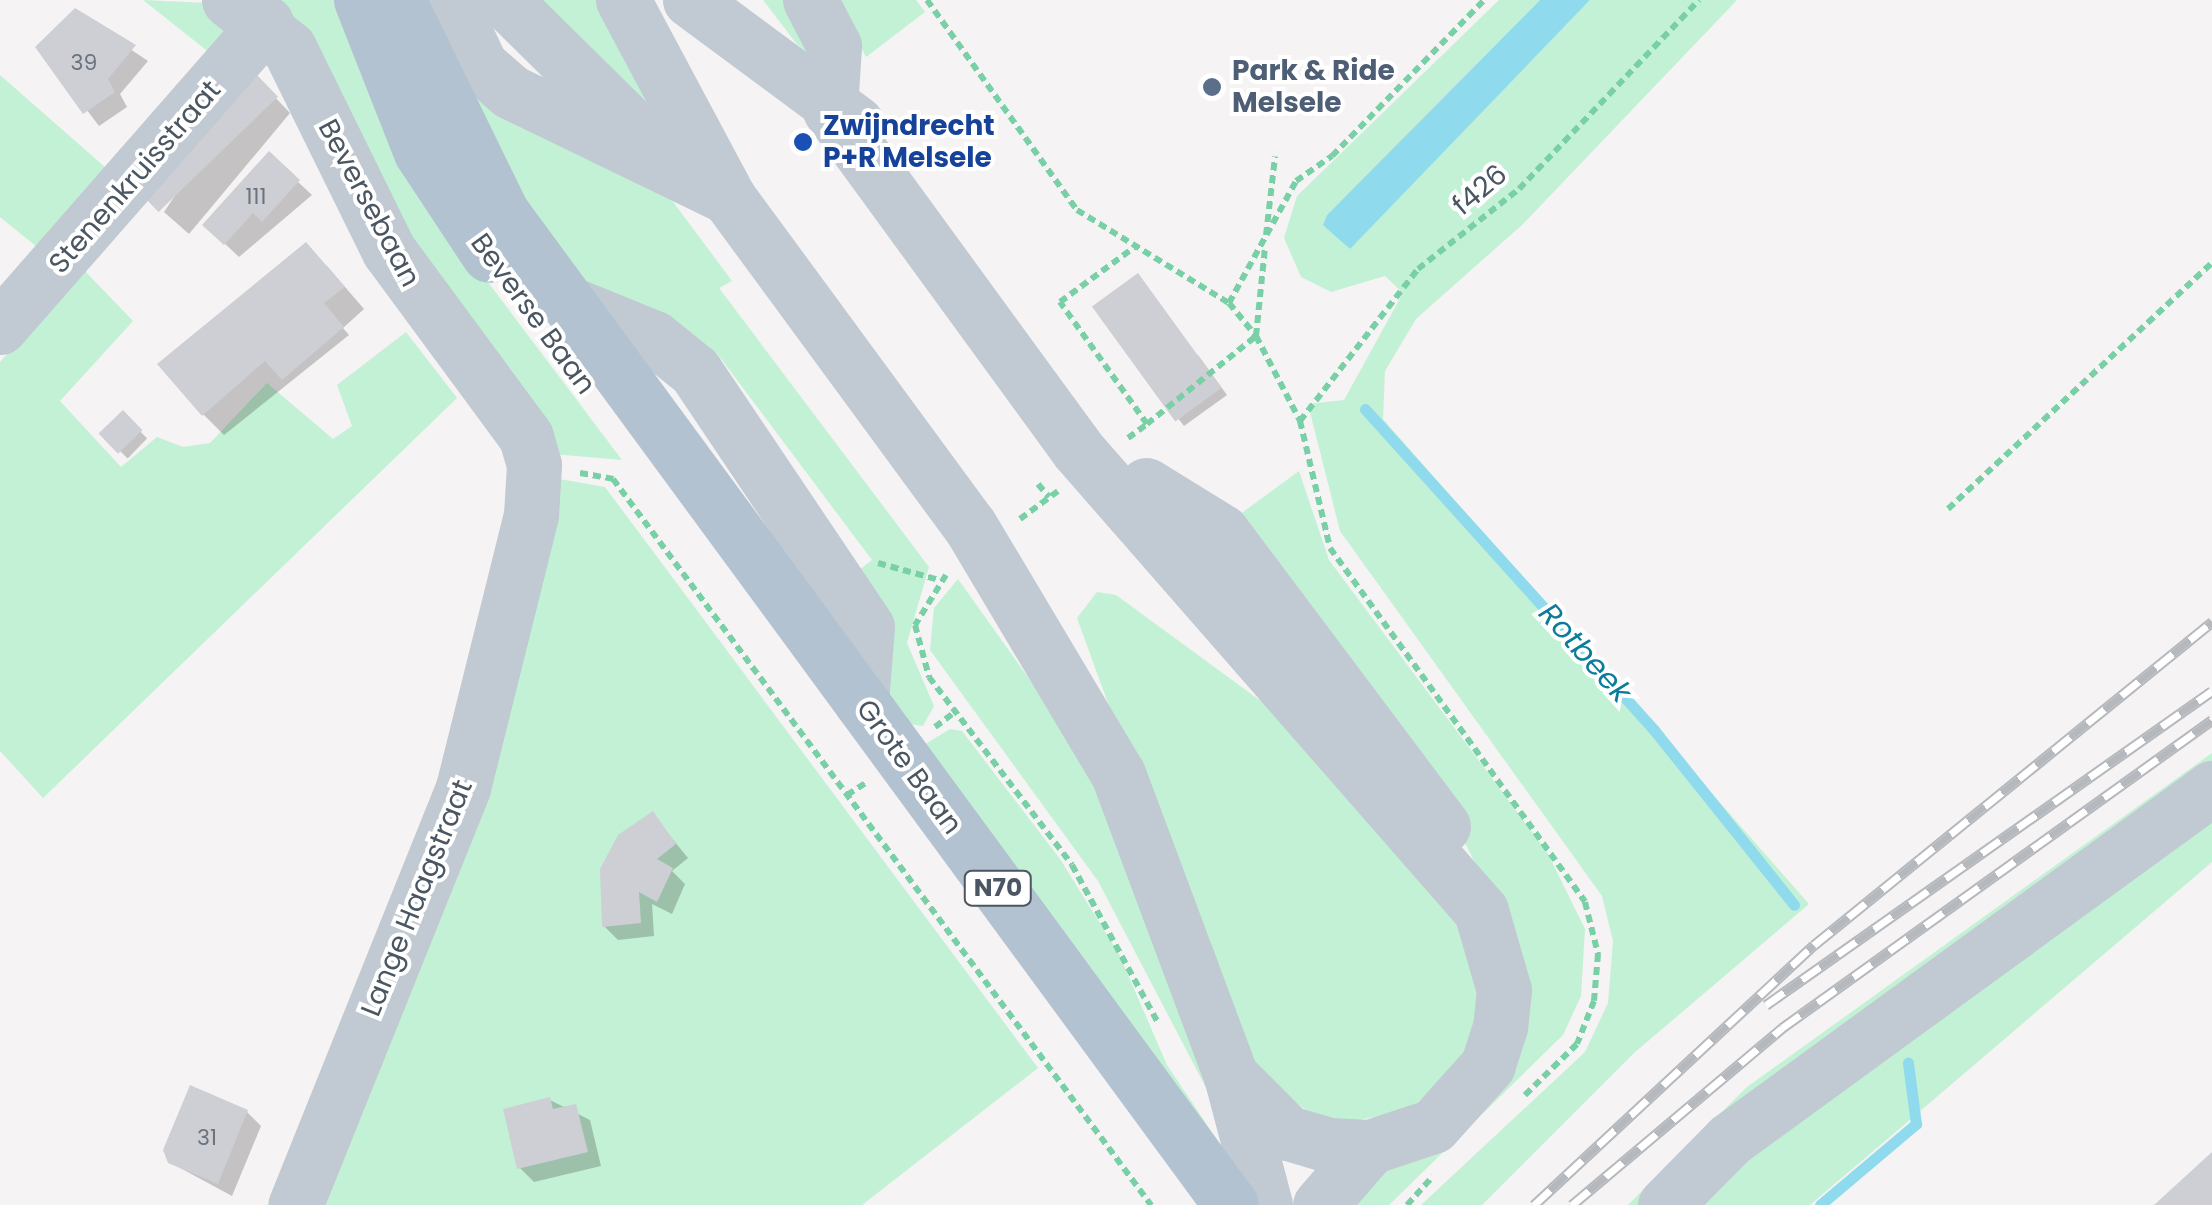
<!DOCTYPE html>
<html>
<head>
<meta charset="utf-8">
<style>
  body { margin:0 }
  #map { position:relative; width:2212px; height:1205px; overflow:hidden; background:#f5f3f3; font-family:Poppins,sans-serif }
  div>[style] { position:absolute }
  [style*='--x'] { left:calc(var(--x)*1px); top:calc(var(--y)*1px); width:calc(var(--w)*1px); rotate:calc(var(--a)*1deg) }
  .green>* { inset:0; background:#c3f1d5 }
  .water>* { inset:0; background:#90daee }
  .shadow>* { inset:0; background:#0003; transform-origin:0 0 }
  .stream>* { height:11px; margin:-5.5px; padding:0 5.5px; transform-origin:5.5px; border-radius:5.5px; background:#90daee }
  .building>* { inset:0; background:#cdcfd5; transform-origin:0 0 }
  .path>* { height:6px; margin-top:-3px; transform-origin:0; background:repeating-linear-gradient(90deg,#7ad0a6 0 8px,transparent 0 13px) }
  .minor>* { height:55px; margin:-27.5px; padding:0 27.5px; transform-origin:27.5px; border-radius:27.5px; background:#c1cad2 }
  .major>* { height:55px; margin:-27.5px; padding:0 27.5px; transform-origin:27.5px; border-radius:27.5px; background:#b3c2d1 }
  .rail>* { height:11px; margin-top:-5.5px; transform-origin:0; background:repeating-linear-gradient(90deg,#fff 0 22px,#b5b8bd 0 44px); box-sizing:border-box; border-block:2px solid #b5b8bd }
  .dots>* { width:28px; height:28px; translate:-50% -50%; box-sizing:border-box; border:5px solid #fff; border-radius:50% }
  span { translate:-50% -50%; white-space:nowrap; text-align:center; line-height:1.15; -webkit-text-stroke:8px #fff; paint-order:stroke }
  .number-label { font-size:22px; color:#6b747e }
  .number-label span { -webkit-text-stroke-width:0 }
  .shield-label span { padding:2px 8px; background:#fff; border:2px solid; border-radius:8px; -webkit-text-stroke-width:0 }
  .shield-label { font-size:25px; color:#4a5661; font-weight:700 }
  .service-label { font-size:28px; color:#4e5e75; font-weight:700 }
  .left { translate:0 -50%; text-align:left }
  .transit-label { font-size:28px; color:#164399; font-weight:700 }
  .street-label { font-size:28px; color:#4a5661 }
  .water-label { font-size:30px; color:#0c7c9b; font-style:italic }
</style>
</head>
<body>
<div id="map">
  <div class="green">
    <div style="clip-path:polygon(143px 0,207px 3px,226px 34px,215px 57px)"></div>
    <div style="clip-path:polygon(272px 0,341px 0,457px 241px,622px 460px,553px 454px,441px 300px)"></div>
    <div style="clip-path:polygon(437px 0,662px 187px,732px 281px,719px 288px,929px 567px,907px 643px,934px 706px,923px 726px,895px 722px,854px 574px,872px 560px,716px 352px,700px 364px,586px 289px,518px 202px)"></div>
    <div style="clip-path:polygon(540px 0,601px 0,679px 135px)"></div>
    <div style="clip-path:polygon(763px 0,788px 0,810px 57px,796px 43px)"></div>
    <div style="clip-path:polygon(838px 0,916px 0,925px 12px,866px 57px)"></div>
    <div style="clip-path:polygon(1499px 0,1540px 0,1327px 215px,1349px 249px,1590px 0,1737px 0,1523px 224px,1416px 319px,1385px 371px,1383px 419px,1809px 904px,1634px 1053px,1482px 1205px,1421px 1205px,1585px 1052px,1608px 1003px,1613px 941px,1602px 896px,1340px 531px,1308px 404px,1344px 400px,1403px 293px,1385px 276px,1331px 292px,1301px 277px,1284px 238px,1297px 196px)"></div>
    <div style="clip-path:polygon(0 75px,114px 175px,42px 251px,0 217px)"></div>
    <div style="clip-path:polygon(83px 269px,133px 321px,60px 401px,121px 467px,157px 437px,183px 447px,210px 443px,267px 383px,333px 439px,352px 426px,337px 385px,406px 332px,457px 398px,43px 798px,0 751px,0 362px)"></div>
    <div style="clip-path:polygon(1299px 471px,1329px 560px,1547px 852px,1585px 929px,1581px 996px,1563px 1035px,1389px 1205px,1335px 1205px,1523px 1029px,1522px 955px,1437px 788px,1228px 523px)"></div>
    <div style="clip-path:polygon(559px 479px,605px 487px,1038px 1068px,862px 1205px,316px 1205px)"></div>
    <div style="clip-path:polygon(958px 579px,1084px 756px,1225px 1124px,1098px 881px,930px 650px,934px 608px)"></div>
    <div style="clip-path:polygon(1097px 592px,1116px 595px,1280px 715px,1467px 930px,1480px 960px,1472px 1048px,1409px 1111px,1346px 1122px,1307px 1111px,1251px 1066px,1208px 978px,1077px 618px)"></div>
    <div style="clip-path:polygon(950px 729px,962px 731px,1060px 859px,1119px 954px,1167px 1065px,1254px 1195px,919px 748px)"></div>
    <div style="clip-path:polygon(2212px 753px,2212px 862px,1810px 1205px,1628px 1205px,1747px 1087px)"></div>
  </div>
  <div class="water">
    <div style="clip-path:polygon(1540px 0,1590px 0,1350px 249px,1323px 225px,1327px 215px)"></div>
  </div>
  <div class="shadow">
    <div style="clip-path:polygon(75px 12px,148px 61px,120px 94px,127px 107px,99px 126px,39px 47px)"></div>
    <div style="clip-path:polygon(255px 76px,290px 113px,189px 234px,164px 212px)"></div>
    <div style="clip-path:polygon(269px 155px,312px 195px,239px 257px,205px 225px)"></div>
    <div style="clip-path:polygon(327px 266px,364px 309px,343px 328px,349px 335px,224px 435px,203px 414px)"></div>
    <div style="clip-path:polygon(1198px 355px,1227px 395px,1184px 426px,1149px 381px)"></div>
    <div style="left:122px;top:414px;width:35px;height:28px;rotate:44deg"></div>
    <div style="clip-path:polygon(652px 814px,688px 858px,672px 871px,685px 884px,672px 914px,652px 904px,654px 936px,618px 940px,604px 926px)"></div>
    <div style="clip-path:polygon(550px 1100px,590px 1120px,601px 1166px,534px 1182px,520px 1168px)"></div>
    <div style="clip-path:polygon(247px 1112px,261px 1126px,232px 1196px,171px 1163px)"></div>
  </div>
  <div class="stream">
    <div style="--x:1365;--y:409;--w:432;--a:48"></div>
    <div style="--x:1654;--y:730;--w:224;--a:51.3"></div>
    <div style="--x:1820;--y:1205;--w:126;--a:-40.2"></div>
    <div style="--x:1916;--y:1124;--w:62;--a:-97.5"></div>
  </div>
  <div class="building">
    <div style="clip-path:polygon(75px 8px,136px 45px,108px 79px,115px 92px,83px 114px,35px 47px)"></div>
    <div style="left:255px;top:73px;width:33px;height:166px;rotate:46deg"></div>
    <div style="clip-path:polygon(269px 151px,300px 180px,262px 222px,253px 213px,224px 245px,202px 225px)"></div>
    <div style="clip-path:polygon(306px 242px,345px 287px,324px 303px,344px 327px,282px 380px,265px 361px,202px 416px,157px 364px)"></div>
    <div style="left:1138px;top:273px;width:142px;height:57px;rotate:54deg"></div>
    <div style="left:123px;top:410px;width:28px;height:34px;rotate:46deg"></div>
    <div style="clip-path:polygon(653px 811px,676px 844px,657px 859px,673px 868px,657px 902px,639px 892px,641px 923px,602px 927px,600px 869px,618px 835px)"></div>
    <div style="clip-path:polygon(190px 1085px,248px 1110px,218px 1184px,168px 1163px,163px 1150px)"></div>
    <div style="clip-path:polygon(550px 1097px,553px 1109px,576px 1104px,588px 1152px,517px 1169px,503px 1109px)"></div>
    <div style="clip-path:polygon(2212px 1152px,2212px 1205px,2154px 1205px)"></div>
  </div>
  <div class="path">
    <div style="--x:927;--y:0;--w:258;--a:54.5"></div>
    <div style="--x:1077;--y:210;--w:178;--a:31.5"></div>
    <div style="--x:1229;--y:303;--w:43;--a:50.7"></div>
    <div style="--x:1256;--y:336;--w:96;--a:62.6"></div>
    <div style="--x:1300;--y:421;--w:130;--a:76.7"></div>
    <div style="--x:1330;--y:548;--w:436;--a:54.2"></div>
    <div style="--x:1585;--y:902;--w:54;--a:76"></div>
    <div style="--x:1598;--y:954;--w:47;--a:94.9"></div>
    <div style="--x:1594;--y:1001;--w:46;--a:111.6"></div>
    <div style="--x:1577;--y:1044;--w:73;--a:135.6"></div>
    <div style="--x:1266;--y:235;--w:79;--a:-83.4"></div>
    <div style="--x:1229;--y:303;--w:139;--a:-61.2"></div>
    <div style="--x:1296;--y:181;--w:44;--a:-34.8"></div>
    <div style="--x:1332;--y:156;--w:218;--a:-45.7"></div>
    <div style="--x:1300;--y:421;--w:192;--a:-52.2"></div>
    <div style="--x:1418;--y:269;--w:129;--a:-38.4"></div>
    <div style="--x:1519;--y:189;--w:261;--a:-46.4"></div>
    <div style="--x:1147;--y:424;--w:140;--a:-38.9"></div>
    <div style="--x:1256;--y:336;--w:88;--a:-84.2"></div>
    <div style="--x:1128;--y:438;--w:24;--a:-36"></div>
    <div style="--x:1147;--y:424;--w:150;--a:-125.5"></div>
    <div style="--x:1060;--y:302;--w:94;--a:-36.4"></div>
    <div style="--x:580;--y:473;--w:34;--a:10"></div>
    <div style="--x:613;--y:479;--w:904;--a:53.46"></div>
    <div style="--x:1038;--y:484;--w:17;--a:50"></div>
    <div style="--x:1948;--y:509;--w:361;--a:-43"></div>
    <div style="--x:1020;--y:519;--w:47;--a:-36.4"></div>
    <div style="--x:878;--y:563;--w:63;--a:15.6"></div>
    <div style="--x:946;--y:575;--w:59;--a:121.8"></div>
    <div style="--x:915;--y:625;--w:54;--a:74.9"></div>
    <div style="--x:929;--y:677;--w:236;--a:52.7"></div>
    <div style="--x:1072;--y:865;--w:178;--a:61.4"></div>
    <div style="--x:935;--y:727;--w:26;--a:-37"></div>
    <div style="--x:847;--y:795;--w:24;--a:-33"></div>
    <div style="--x:1407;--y:1205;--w:39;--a:-48"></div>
  </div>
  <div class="minor">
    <div style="--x:229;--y:0;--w:77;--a:38.7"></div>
    <div style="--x:289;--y:48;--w:226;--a:63.8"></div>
    <div style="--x:389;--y:251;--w:231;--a:53.6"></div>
    <div style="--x:526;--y:437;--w:29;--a:74"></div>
    <div style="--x:534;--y:465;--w:50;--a:93.4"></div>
    <div style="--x:531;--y:515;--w:281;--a:104"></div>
    <div style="--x:463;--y:788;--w:450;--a:111.9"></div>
    <div style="--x:450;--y:0;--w:72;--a:65.2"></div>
    <div style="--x:480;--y:65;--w:41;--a:41.1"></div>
    <div style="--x:511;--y:92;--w:241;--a:25.8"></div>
    <div style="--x:504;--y:0;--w:206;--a:44.6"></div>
    <div style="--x:623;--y:0;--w:223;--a:61.9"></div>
    <div style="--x:728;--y:197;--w:408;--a:53.7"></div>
    <div style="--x:970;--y:526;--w:289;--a:59.2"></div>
    <div style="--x:1118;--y:774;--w:322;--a:69.5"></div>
    <div style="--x:1231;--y:1076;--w:133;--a:75.2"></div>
    <div style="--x:690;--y:0;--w:207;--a:36.5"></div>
    <div style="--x:810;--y:0;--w:52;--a:62.4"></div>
    <div style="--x:834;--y:46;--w:64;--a:93.6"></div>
    <div style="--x:830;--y:110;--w:419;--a:53.9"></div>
    <div style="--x:1077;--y:449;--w:614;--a:48.83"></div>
    <div style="--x:1481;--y:911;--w:82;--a:73.8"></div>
    <div style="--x:1504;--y:990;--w:37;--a:96"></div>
    <div style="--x:1500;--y:1027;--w:40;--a:108"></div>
    <div style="--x:1488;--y:1065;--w:82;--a:132"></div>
    <div style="--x:1433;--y:1126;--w:66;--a:161.6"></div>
    <div style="--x:1370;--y:1147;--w:41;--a:-177.2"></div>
    <div style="--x:1329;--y:1145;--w:43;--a:-163.7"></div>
    <div style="--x:1288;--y:1133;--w:81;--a:-135"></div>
    <div style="--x:568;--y:303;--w:93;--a:22.1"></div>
    <div style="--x:654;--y:338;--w:53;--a:38.8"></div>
    <div style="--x:695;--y:371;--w:308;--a:56.1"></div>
    <div style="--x:867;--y:627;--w:75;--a:94.6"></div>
    <div style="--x:0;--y:327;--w:404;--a:-48.8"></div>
    <div style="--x:1146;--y:485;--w:89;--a:31.7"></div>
    <div style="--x:1222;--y:532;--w:368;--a:53.1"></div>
    <div style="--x:1320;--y:1205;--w:77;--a:-49.2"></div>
    <div style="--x:1665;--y:1205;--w:91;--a:-45.4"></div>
    <div style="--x:1729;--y:1140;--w:598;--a:-36.08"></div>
  </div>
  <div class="major">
    <div style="--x:361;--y:0;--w:163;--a:68.5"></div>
    <div style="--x:421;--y:152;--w:123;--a:56.6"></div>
    <div style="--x:398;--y:0;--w:237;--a:64"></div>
    <div style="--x:502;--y:213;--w:1231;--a:53.69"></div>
  </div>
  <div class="rail">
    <div style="--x:1766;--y:1005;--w:545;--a:-35.15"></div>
    <div style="--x:1534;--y:1205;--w:382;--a:-42.9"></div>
    <div style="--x:1814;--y:945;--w:513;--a:-39.06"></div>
    <div style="--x:1572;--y:1205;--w:275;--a:-40.1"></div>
    <div style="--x:1782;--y:1028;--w:529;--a:-35.61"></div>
  </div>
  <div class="dots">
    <div style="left:1212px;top:87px;background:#5c6f8a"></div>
    <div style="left:803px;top:142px;background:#1a4fb4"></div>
  </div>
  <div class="number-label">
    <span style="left:84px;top:63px">39</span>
    <span style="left:256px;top:197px">111</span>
    <span style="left:207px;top:1138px">31</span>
  </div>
  <div class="shield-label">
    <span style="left:998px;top:888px">N70</span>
  </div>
  <div class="service-label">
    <span class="left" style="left:1232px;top:87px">Park &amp; Ride<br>Melsele</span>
  </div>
  <div class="transit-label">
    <span class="left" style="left:823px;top:142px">Zwijndrecht<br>P+R Melsele</span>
  </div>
  <div class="street-label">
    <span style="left:135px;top:177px;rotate:-49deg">Stenenkruisstraat</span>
    <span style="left:1480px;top:190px;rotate:-40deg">f426</span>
    <span style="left:369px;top:203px;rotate:62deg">Beversebaan</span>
    <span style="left:533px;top:314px;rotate:54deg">Beverse Baan</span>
    <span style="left:909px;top:767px;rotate:54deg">Grote Baan</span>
    <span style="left:417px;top:898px;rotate:-68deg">Lange Haagstraat</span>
  </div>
  <div class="water-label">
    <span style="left:1585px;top:653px;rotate:48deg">Rotbeek</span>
  </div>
</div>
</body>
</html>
